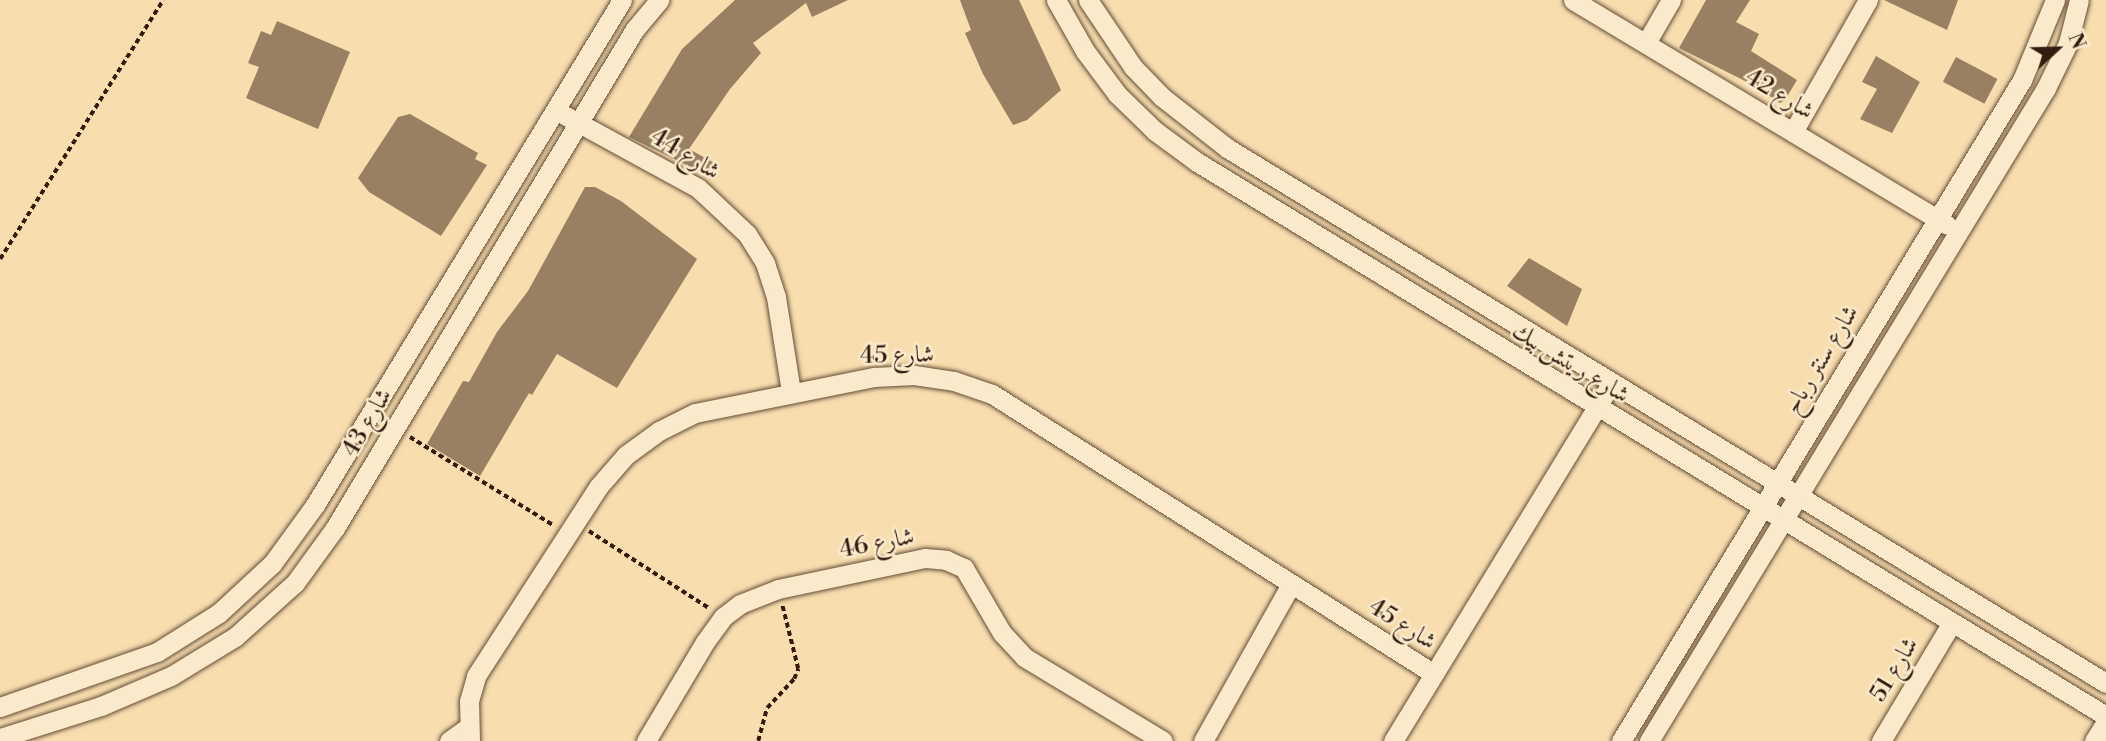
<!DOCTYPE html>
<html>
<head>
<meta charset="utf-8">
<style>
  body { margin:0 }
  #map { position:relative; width:2106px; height:741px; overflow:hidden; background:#f8ddaf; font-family:"Libre Bodoni",Amiri,serif }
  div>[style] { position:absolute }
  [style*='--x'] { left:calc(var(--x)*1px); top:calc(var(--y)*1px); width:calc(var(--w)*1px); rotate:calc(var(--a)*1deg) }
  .building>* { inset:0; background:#998062; transform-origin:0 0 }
  .path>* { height:3.5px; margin-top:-1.75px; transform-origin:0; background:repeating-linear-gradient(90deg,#331c0f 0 5px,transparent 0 8.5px) }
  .roads { filter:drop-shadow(0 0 2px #644c37) drop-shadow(0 0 2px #644c37) }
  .street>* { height:19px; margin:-9.5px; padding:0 9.5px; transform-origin:9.5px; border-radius:9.5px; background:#fae9cb }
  span { translate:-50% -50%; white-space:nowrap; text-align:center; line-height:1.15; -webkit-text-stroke:5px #fae9cb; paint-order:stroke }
  .street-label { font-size:24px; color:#331c0f }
  .north { position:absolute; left:2022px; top:14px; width:70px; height:70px; -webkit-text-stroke:5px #fae9cb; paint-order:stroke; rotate:68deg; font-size:19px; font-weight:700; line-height:28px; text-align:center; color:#331c0f }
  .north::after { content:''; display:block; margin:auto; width:24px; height:32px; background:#331c0f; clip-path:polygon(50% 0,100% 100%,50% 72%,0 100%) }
</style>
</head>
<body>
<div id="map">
  <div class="building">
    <div style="clip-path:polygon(735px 0,848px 0,812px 17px,806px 3px,753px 43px,761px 53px,730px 89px,689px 149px,718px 165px,711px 177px,629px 137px,682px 49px)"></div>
    <div style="clip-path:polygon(960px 0,1019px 0,1061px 90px,1027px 120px,1013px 125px,983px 74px,965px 33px,971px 30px)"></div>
    <div style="clip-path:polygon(1706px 0,1750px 0,1736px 22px,1759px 34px,1751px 51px,1797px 80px,1785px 100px,1780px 103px,1755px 86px,1679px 48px)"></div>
    <div style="clip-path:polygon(1884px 0,1958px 0,1947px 30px)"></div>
    <div style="clip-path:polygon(277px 21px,350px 52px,318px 129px,246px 98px,259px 67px,248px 63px,261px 31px,271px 35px)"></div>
    <div style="clip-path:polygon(1876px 56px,1920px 82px,1892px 133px,1860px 119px,1877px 89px,1862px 82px)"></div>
    <div style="left:1956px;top:57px;width:47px;height:28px;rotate:28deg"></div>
    <div style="clip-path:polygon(410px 114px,478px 153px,475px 159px,487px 165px,441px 236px,369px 192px,358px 178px,398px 117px)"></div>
    <div style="clip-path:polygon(585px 187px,595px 187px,621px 201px,697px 259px,617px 388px,557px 354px,532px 395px,529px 393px,480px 476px,427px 444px,463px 381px,469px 382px,497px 332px,528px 291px)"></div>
    <div style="clip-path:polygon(1529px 258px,1582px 289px,1567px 326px,1507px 286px)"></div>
  </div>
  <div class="path">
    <div style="--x:0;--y:259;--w:306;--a:-57.8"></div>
    <div style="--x:410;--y:437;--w:168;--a:31.6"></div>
    <div style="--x:589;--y:531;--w:143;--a:32.7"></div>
    <div style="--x:758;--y:741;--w:34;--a:-75"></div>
    <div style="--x:767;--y:708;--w:40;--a:-47"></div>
    <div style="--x:794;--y:679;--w:11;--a:-68"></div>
    <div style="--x:798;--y:669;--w:66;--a:-104"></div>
  </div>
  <div class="roads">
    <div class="street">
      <div style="--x:1056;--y:0;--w:59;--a:60.4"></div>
      <div style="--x:1085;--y:51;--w:54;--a:53.3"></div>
      <div style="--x:1117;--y:94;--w:53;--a:44.2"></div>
      <div style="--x:1155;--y:131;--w:52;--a:36.4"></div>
      <div style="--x:1197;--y:162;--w:1065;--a:31.36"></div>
      <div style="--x:1088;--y:0;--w:81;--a:56.1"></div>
      <div style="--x:1133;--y:67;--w:42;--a:46"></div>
      <div style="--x:1162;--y:97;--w:83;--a:38.1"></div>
      <div style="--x:1227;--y:148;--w:1029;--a:31.33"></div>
      <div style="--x:1573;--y:0;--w:436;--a:31"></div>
      <div style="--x:1646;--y:43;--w:50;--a:-59.8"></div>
      <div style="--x:566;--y:116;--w:150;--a:28.6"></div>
      <div style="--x:698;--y:188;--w:67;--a:43.2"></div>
      <div style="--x:747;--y:234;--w:34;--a:58"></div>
      <div style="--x:765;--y:263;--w:36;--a:72"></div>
      <div style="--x:776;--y:297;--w:96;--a:81"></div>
      <div style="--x:1793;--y:132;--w:152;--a:-60.4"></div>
      <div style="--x:0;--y:707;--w:166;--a:-19.3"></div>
      <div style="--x:157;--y:652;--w:73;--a:-32.2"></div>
      <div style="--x:219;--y:613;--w:72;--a:-42.8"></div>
      <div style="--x:272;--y:564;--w:73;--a:-53.9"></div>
      <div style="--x:315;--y:505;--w:591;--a:-58.7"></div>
      <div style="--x:0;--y:738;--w:106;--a:-17.6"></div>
      <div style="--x:101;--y:706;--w:76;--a:-23.2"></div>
      <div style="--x:171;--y:676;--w:75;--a:-31.4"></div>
      <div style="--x:235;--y:637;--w:81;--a:-42"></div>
      <div style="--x:295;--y:583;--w:68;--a:-54"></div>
      <div style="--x:335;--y:528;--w:582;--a:-58.99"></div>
      <div style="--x:635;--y:29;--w:38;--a:-50"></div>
      <div style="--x:449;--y:741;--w:24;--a:-36"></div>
      <div style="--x:470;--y:741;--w:40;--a:-91.4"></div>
      <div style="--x:469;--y:701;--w:26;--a:-74"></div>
      <div style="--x:476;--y:676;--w:226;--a:-57.1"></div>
      <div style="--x:599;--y:486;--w:41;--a:-48.9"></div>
      <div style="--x:626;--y:455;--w:41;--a:-36"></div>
      <div style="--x:659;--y:431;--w:40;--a:-26.6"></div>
      <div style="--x:695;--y:413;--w:183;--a:-11.4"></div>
      <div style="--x:874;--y:377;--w:40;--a:-2.9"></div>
      <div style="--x:914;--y:375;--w:40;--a:8.5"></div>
      <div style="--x:954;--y:381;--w:40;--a:18.9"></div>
      <div style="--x:992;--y:394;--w:523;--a:32.35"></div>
      <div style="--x:646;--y:741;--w:115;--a:-59.2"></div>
      <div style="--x:705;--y:642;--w:31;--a:-54"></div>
      <div style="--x:723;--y:617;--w:21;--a:-37"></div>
      <div style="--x:740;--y:604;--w:41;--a:-21.5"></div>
      <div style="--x:778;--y:589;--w:150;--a:-11.9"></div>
      <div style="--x:925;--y:558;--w:21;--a:5"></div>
      <div style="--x:946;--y:560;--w:20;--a:24"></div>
      <div style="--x:964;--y:568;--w:75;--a:59.7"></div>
      <div style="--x:1002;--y:633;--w:33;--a:47"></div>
      <div style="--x:1024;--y:657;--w:162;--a:31.1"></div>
      <div style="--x:1203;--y:741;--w:180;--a:-60.7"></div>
      <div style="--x:1393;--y:741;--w:418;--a:-58.6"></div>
      <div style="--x:1621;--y:741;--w:773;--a:-58.76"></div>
      <div style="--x:2022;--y:80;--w:87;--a:-67.6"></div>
      <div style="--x:1649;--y:741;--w:764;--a:-58.7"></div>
      <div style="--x:2046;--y:88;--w:50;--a:-63.9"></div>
      <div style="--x:2068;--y:43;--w:44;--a:-75.7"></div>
      <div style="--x:1881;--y:741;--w:136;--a:-59.1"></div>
      <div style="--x:2094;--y:741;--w:22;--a:-58"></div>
    </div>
  </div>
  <div class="street-label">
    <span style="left:1779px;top:95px;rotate:31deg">شارع 42</span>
    <span style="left:685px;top:155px;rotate:31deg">شارع 44</span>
    <span style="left:897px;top:356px;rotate:-1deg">شارع 45</span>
    <span style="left:1822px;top:360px;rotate:-59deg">شارع سنتر رباح</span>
    <span style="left:1570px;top:364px;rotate:31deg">شارع ريتش بيك</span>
    <span style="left:368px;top:423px;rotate:-60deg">شارع 43</span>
    <span style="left:877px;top:544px;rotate:-11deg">شارع 46</span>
    <span style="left:1402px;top:625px;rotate:32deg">شارع 45</span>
    <span style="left:1895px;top:670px;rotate:-59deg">شارع 51</span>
  </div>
  <div class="north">N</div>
</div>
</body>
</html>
